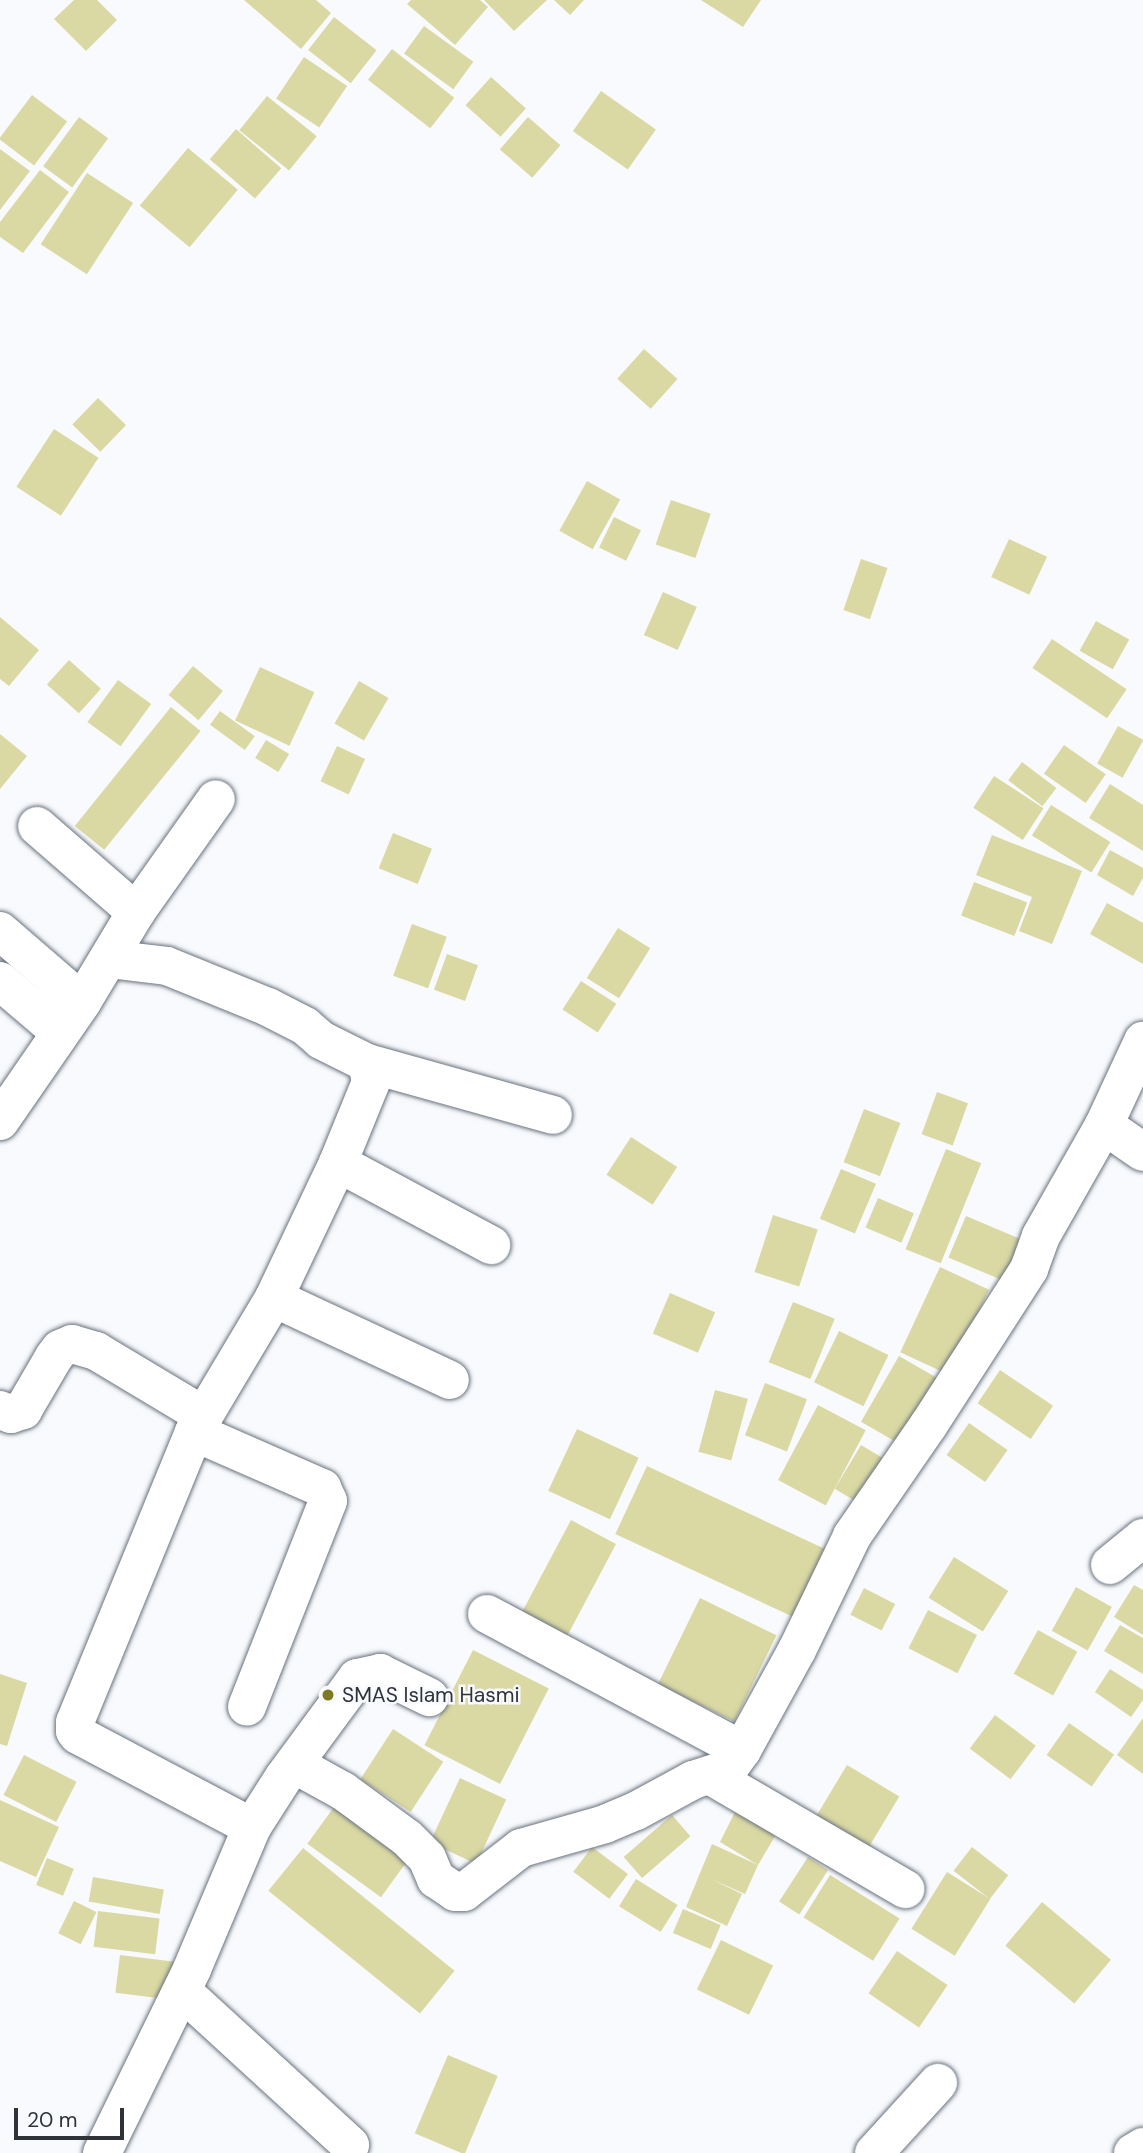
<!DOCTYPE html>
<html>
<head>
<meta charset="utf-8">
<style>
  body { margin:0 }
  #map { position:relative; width:1143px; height:2153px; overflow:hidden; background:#f8fafd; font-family:"DM Sans",sans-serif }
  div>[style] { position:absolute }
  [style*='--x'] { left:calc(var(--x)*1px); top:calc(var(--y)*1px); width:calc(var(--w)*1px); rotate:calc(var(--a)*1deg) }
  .building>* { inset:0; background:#dad9a4; transform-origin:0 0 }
  .roads { filter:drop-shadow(0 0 2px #69727e) drop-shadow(0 0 2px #69727e) }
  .minor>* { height:38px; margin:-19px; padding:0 19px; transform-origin:19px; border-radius:19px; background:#fff }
  .dots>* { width:19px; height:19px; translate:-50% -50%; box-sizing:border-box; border:4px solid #f8fafd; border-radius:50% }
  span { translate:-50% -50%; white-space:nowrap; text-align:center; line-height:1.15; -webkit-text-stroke:5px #f8fafd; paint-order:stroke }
  .poi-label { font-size:21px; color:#2f3339 }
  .left { translate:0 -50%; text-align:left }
  .scale { position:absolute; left:14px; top:2108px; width:110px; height:32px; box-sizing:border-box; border:4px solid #2f3339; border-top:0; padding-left:9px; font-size:21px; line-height:24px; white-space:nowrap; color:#2f3339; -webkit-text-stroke:5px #f8fafd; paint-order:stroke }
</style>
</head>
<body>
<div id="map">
  <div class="building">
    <div style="clip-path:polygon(74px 0,97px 0,117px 20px,86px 51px,54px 19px)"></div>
    <div style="clip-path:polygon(244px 0,316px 0,331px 13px,301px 49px)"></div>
    <div style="clip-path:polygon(411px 0,480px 0,488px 7px,455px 45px,407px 4px)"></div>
    <div style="clip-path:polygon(484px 0,547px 0,514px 31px)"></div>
    <div style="clip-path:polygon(554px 0,584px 0,570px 15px)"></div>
    <div style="clip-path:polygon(701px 0,761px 0,743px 27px)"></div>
    <div style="left:334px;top:17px;width:54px;height:42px;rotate:38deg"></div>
    <div style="left:424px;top:26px;width:61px;height:34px;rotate:36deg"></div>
    <div style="left:392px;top:49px;width:79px;height:39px;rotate:38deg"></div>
    <div style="left:304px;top:57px;width:52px;height:50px;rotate:34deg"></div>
    <div style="left:491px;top:77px;width:47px;height:38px;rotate:42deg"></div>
    <div style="left:601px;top:91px;width:67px;height:49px;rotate:35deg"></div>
    <div style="left:32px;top:95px;width:44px;height:55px;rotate:37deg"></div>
    <div style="left:267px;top:96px;width:64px;height:44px;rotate:39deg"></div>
    <div style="left:79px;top:117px;width:36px;height:61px;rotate:36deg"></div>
    <div style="left:528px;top:117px;width:43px;height:43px;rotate:41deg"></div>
    <div style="left:236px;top:129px;width:60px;height:40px;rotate:41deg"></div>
    <div style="left:188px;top:148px;width:65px;height:75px;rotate:40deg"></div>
    <div style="clip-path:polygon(0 149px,30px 171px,0 210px)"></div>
    <div style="clip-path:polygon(40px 170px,69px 192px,23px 253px,0 237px,0 222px)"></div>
    <div style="left:87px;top:173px;width:55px;height:85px;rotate:33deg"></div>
    <div style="left:644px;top:349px;width:45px;height:40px;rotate:42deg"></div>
    <div style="left:98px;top:398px;width:39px;height:37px;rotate:44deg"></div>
    <div style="left:54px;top:429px;width:53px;height:69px;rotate:33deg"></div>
    <div style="left:587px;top:481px;width:38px;height:57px;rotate:29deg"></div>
    <div style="left:671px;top:500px;width:42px;height:47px;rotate:19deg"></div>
    <div style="left:614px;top:517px;width:30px;height:34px;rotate:26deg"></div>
    <div style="left:1009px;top:539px;width:42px;height:42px;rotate:25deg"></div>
    <div style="left:861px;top:559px;width:28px;height:54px;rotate:19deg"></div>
    <div style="left:663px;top:592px;width:37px;height:47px;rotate:24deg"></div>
    <div style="clip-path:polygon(0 617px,39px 650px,9px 686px,0 679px)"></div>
    <div style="left:1096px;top:621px;width:38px;height:34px;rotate:29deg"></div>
    <div style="left:1052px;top:639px;width:90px;height:35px;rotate:34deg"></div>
    <div style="left:69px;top:660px;width:43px;height:33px;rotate:42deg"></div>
    <div style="left:193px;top:666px;width:39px;height:38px;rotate:40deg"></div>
    <div style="left:260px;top:667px;width:60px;height:59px;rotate:25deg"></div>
    <div style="left:118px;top:680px;width:41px;height:52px;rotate:36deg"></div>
    <div style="left:359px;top:681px;width:34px;height:49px;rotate:30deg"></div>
    <div style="left:171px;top:707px;width:38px;height:153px;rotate:39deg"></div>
    <div style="left:220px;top:711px;width:43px;height:17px;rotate:36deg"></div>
    <div style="left:1118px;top:726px;width:29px;height:43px;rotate:29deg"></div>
    <div style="clip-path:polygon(0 734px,27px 756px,0 789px)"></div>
    <div style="left:266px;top:740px;width:27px;height:21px;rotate:31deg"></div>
    <div style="left:1064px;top:745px;width:51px;height:35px;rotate:35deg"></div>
    <div style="left:337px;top:746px;width:31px;height:39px;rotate:25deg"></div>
    <div style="left:1022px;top:762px;width:43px;height:23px;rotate:37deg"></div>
    <div style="left:994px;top:776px;width:59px;height:38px;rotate:33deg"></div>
    <div style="clip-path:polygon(1110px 784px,1143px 805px,1143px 851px,1089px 818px)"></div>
    <div style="left:1051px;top:805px;width:70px;height:36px;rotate:32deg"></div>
    <div style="left:393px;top:833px;width:42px;height:38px;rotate:22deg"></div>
    <div style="clip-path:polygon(992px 835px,1082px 871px,1052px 944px,1019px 931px,1032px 897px,976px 875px)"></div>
    <div style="clip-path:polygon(1110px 850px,1143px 868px,1143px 878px,1133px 896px,1097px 875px)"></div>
    <div style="left:974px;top:882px;width:57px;height:36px;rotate:21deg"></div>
    <div style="clip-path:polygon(1107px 903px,1143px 923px,1143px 964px,1090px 934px)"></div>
    <div style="left:412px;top:924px;width:37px;height:55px;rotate:20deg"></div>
    <div style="left:618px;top:928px;width:38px;height:59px;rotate:32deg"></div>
    <div style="left:447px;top:954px;width:33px;height:38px;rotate:20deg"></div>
    <div style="left:581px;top:981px;width:42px;height:34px;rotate:33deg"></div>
    <div style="left:937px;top:1092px;width:33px;height:45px;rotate:20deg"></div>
    <div style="left:864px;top:1109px;width:39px;height:57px;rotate:21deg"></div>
    <div style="left:631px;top:1137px;width:55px;height:45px;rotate:33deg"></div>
    <div style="left:946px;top:1149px;width:38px;height:108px;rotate:22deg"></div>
    <div style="left:841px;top:1169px;width:38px;height:54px;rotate:23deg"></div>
    <div style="left:878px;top:1198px;width:39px;height:32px;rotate:23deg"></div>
    <div style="left:773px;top:1215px;width:47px;height:60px;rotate:18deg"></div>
    <div style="left:966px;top:1216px;width:75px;height:45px;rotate:23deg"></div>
    <div style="left:940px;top:1267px;width:54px;height:94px;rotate:25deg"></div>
    <div style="left:670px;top:1293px;width:49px;height:44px;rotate:23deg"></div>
    <div style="left:793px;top:1302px;width:45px;height:65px;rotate:22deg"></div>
    <div style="left:839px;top:1331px;width:55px;height:57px;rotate:26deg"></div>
    <div style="left:899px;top:1356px;width:54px;height:76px;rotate:30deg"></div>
    <div style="left:1000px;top:1370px;width:64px;height:40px;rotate:34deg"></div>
    <div style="left:765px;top:1383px;width:45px;height:56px;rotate:21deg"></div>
    <div style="left:715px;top:1390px;width:34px;height:64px;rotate:15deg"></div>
    <div style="left:818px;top:1405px;width:54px;height:85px;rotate:28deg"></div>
    <div style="left:969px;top:1423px;width:47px;height:39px;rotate:35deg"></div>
    <div style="left:577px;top:1429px;width:68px;height:68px;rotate:25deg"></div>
    <div style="left:861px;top:1445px;width:37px;height:51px;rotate:31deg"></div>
    <div style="left:647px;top:1466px;width:203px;height:75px;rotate:25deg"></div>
    <div style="left:571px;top:1520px;width:51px;height:107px;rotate:28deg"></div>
    <div style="left:954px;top:1557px;width:64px;height:48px;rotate:32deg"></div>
    <div style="clip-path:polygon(1134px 1585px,1143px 1590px,1143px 1635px,1114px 1617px)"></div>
    <div style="left:1076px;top:1587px;width:41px;height:50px;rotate:29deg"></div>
    <div style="left:864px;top:1588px;width:35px;height:30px;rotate:27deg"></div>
    <div style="left:700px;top:1598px;width:85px;height:96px;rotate:26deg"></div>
    <div style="left:928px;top:1610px;width:55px;height:43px;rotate:27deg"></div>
    <div style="clip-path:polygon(1120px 1625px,1143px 1638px,1143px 1674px,1104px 1651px)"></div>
    <div style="left:1038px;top:1630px;width:45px;height:50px;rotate:29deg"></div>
    <div style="left:473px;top:1650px;width:85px;height:107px;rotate:27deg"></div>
    <div style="clip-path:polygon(1110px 1669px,1143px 1690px,1143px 1700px,1131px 1717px,1095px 1692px)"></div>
    <div style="clip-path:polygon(0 1674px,27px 1683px,7px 1746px,0 1744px)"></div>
    <div style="left:995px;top:1715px;width:51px;height:42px;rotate:37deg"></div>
    <div style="clip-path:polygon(1143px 1718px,1143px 1774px,1117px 1755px)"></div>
    <div style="left:1069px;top:1723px;width:55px;height:39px;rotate:35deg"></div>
    <div style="left:393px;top:1729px;width:60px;height:60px;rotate:33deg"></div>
    <div style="left:24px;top:1755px;width:59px;height:45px;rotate:27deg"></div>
    <div style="left:847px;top:1765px;width:61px;height:59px;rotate:31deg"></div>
    <div style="left:460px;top:1778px;width:51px;height:71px;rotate:25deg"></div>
    <div style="left:342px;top:1796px;width:91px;height:59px;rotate:36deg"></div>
    <div style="clip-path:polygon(0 1800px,59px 1827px,36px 1877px,0 1861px)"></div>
    <div style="clip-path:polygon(735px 1812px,777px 1833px,758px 1865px,720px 1842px)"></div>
    <div style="left:672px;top:1815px;width:28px;height:64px;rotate:49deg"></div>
    <div style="clip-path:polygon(712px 1844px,758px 1865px,745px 1894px,711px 1879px,742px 1894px,727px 1926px,686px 1907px)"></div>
    <div style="left:592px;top:1847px;width:45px;height:31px;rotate:37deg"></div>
    <div style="left:972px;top:1847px;width:46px;height:30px;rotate:38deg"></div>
    <div style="left:303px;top:1848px;width:195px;height:55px;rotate:39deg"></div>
    <div style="left:808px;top:1857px;width:24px;height:53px;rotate:33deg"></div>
    <div style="left:47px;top:1858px;width:29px;height:29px;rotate:22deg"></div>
    <div style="left:947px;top:1872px;width:51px;height:67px;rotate:32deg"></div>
    <div style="left:830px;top:1875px;width:82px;height:50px;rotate:32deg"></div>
    <div style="left:93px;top:1877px;width:72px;height:25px;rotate:10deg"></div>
    <div style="left:636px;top:1879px;width:49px;height:32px;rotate:32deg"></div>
    <div style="left:74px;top:1901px;width:25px;height:36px;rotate:26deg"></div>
    <div style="left:1042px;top:1902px;width:90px;height:57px;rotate:40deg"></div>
    <div style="left:683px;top:1909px;width:41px;height:26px;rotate:23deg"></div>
    <div style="left:98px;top:1911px;width:62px;height:36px;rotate:7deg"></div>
    <div style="left:721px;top:1940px;width:58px;height:55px;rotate:26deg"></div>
    <div style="left:897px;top:1951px;width:61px;height:51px;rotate:34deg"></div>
    <div style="left:120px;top:1955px;width:55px;height:38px;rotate:7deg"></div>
    <div style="left:448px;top:2055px;width:54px;height:85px;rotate:23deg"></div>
  </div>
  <div class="roads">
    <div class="minor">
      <div style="--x:136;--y:912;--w:138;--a:-54.7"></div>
      <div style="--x:0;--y:931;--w:108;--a:40.9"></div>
      <div style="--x:109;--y:959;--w:58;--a:6.9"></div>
      <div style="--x:167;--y:966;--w:109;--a:22.1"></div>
      <div style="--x:268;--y:1007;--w:42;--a:27.2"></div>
      <div style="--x:305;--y:1026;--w:21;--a:41"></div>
      <div style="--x:321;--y:1040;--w:51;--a:26.6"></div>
      <div style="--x:367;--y:1063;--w:19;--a:78"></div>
      <div style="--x:371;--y:1082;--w:87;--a:112.2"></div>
      <div style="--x:338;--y:1163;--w:149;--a:115.4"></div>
      <div style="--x:274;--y:1298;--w:156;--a:120.8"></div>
      <div style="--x:194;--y:1432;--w:313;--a:112.3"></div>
      <div style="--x:75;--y:1722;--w:9;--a:90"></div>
      <div style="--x:75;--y:1731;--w:5;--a:53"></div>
      <div style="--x:78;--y:1735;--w:197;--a:27.9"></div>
      <div style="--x:0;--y:981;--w:79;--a:40.4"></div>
      <div style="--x:367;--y:1063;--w:193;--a:15.6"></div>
      <div style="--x:0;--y:1121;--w:145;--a:-55.4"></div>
      <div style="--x:82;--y:1002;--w:105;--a:-59"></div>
      <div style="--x:136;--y:912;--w:131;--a:-139"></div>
      <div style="--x:1104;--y:1125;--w:47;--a:34.7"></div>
      <div style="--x:338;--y:1163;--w:174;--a:28.2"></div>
      <div style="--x:274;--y:1298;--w:194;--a:25"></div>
      <div style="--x:0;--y:1410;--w:12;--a:20"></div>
      <div style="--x:11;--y:1414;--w:13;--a:-18"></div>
      <div style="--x:23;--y:1410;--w:61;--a:-59.7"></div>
      <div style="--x:54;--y:1357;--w:10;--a:-53"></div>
      <div style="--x:60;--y:1349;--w:13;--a:-23"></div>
      <div style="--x:72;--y:1344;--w:25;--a:16"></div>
      <div style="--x:96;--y:1351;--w:125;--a:30.9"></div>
      <div style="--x:194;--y:1432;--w:140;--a:23.6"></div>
      <div style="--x:322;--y:1488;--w:14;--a:65"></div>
      <div style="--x:328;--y:1501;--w:221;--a:111.5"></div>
      <div style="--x:1110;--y:1565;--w:43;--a:-39.3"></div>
      <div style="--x:487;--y:1614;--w:289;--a:28.1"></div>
      <div style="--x:294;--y:1764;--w:56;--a:28.9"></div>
      <div style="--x:343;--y:1791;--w:79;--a:36.3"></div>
      <div style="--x:407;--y:1838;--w:28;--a:45"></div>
      <div style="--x:427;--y:1858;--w:23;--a:67"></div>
      <div style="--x:436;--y:1879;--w:23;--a:34"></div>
      <div style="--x:455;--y:1892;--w:9;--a:0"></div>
      <div style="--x:464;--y:1892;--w:72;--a:-37.7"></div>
      <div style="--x:521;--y:1848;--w:87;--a:-15.9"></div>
      <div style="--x:605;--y:1824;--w:34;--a:-23"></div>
      <div style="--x:636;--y:1811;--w:65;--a:-28.5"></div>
      <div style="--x:693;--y:1780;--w:38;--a:-18"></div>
      <div style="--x:729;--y:1768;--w:22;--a:-54"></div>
      <div style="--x:742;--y:1750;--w:114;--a:-61.2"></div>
      <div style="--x:797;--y:1650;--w:127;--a:-64.2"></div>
      <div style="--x:852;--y:1536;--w:134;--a:-55.4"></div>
      <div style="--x:928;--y:1426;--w:187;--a:-57.2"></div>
      <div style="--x:1029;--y:1269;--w:35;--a:-70"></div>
      <div style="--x:1041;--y:1236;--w:128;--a:-60.4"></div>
      <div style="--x:1104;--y:1125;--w:93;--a:-65.1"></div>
      <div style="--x:711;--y:1776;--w:225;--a:30.2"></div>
      <div style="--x:182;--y:1991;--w:228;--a:42.5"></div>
      <div style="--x:102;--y:2153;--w:205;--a:-63.9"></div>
      <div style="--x:192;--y:1969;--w:154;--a:-67.1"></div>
      <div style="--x:252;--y:1827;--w:59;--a:-57.4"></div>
      <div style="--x:284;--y:1777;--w:123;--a:-53.6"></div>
      <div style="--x:357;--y:1678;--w:24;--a:-12"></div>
      <div style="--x:380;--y:1673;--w:55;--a:26.1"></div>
      <div style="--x:874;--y:2153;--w:95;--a:-47.6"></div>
      <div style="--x:1133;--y:2153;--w:12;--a:-31"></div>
    </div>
  </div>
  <div class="dots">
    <div style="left:328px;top:1695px;background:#7e7a21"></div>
  </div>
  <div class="poi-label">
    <span class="left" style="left:342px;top:1695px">SMAS Islam Hasmi</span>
  </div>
  <div class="scale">20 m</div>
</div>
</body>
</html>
